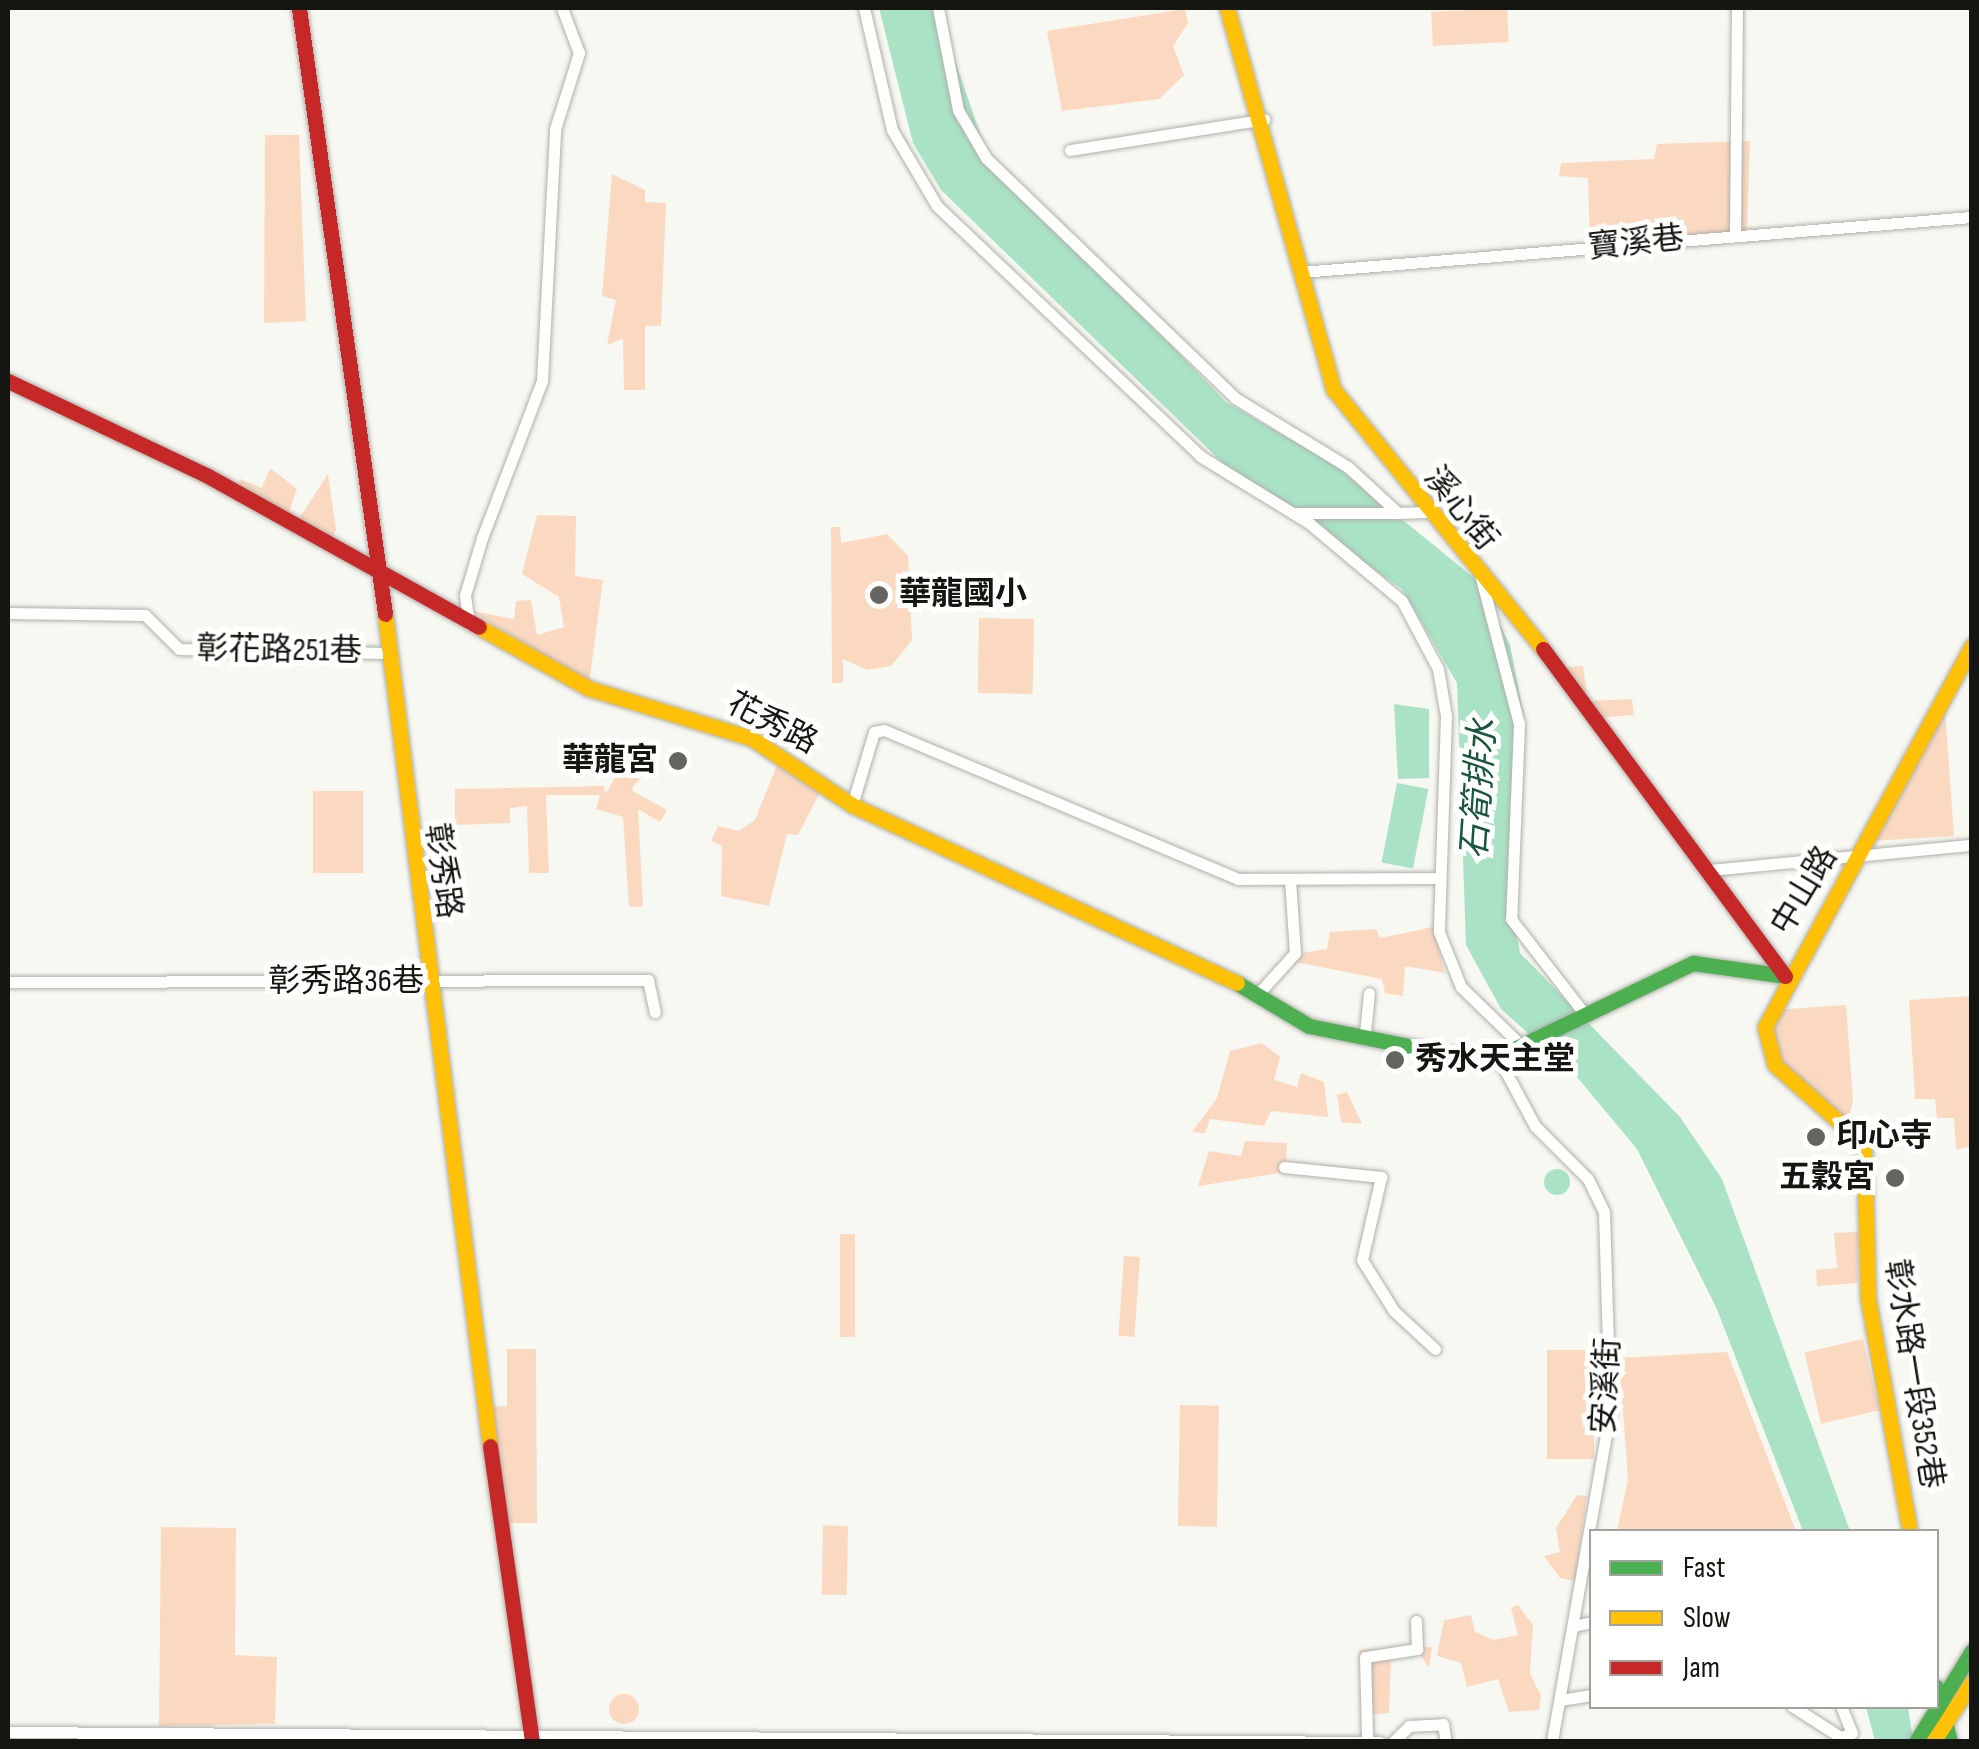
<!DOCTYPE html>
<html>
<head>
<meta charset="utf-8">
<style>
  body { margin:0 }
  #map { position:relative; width:1979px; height:1749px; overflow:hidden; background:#f7f8f2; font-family:"Sofia Sans Condensed","Noto Sans TC",sans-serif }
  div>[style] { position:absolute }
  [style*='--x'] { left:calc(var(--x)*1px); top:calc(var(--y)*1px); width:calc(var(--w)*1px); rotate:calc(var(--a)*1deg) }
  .green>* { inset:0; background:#fbd9c1; transform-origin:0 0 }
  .round { border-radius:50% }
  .water>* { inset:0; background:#a9e2c5; transform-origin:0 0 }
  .roads { filter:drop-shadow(0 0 2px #afafab) drop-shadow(0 0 2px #afafab) }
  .street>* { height:11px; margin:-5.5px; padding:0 5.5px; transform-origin:5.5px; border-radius:5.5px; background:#fefefd }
  .fast>* { height:15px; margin:-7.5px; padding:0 7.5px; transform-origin:7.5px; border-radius:7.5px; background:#4caf50 }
  .slow>* { height:15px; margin:-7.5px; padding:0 7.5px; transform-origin:7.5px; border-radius:7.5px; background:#ffc107 }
  .jam>* { height:15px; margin:-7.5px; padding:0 7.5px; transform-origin:7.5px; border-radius:7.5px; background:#c62828 }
  .dots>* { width:28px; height:28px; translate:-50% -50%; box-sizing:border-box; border:5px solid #fffffe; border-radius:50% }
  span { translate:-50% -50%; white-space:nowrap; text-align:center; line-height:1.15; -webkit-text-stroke:10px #fffffe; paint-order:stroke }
  .street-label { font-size:32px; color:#151512 }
  .poi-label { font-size:32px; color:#151512; font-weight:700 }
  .left { translate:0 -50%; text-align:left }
  .right { translate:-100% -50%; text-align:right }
  .water-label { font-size:35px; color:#18573d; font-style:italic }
  .frame { position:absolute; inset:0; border:10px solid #151512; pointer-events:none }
  .legend { position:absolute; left:1589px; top:1529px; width:350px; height:180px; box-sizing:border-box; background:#fffffe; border:2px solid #a1a1a0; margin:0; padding:12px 18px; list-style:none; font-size:30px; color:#151512 }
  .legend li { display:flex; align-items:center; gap:20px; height:50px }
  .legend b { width:50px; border:2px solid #a1a1a0 }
</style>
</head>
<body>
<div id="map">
  <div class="green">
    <div style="left:1507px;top:8px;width:34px;height:76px;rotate:87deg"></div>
    <div style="clip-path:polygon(1185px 9px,1188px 23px,1173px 46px,1184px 75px,1159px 99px,1062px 111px,1047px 31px)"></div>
    <div style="clip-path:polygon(265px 135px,299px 135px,306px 321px,264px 323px)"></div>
    <div style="clip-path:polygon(1750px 141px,1747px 234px,1590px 248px,1588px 178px,1559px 176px,1561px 163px,1654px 159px,1657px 144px)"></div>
    <div style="clip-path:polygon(612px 174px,645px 190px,645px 202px,666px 203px,661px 326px,645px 326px,645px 390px,624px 390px,623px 339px,607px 345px,616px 300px,602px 296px)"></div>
    <div style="clip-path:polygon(270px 468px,297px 489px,288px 515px,237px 489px,240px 479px,262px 488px)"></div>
    <div style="clip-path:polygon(328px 474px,336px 529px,332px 538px,298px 520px)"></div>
    <div style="clip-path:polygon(537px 515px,576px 516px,575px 576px,603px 580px,589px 684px,472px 611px,514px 619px,516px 601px,531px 600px,537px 635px,564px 627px,559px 597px,522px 574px)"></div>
    <div style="clip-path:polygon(831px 527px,840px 527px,841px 543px,887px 534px,908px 556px,912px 640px,891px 666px,867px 670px,843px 659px,843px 683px,832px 683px)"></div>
    <div style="left:1034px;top:619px;width:75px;height:55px;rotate:91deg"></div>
    <div style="clip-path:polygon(1559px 657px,1562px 667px,1583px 666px,1588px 701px,1632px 699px,1634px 715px,1593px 718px,1543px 658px)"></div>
    <div style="clip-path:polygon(1945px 710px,1954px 836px,1871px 841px)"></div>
    <div style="clip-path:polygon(633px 742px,662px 748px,631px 790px,667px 810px,660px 822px,638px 809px,643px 906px,629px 907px,623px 817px,596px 809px,600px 795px,546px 795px,549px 873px,529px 873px,527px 806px,510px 808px,510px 823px,455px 825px,455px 789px,603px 786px,606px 794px)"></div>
    <div style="clip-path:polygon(777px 765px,820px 792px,798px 835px,787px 834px,769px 906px,721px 896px,722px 846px,711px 841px,718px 826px,739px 831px,755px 820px)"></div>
    <div style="left:313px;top:791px;width:50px;height:82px"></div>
    <div style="clip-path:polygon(1433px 927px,1445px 973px,1405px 966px,1403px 996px,1385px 993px,1382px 979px,1295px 962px,1295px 954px,1327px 949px,1330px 932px,1376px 929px,1380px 938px)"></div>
    <div style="clip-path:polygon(1971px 996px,1971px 1147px,1956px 1149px,1954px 1118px,1937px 1118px,1935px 1099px,1915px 1099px,1909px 1000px)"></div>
    <div style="clip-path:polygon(1846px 1005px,1853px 1100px,1848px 1122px,1777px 1064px,1770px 1010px)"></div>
    <div style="clip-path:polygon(1262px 1043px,1280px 1057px,1274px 1080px,1297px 1087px,1301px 1073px,1324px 1082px,1328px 1117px,1271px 1111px,1264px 1126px,1210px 1119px,1205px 1133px,1192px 1132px,1217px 1098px,1230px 1051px)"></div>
    <div style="clip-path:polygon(1347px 1092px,1362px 1124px,1341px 1122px,1337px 1095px)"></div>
    <div style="clip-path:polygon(1245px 1141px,1287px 1143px,1286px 1172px,1198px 1186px,1209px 1151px,1241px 1156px)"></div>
    <div style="clip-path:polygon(1858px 1232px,1858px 1283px,1817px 1286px,1816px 1270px,1837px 1268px,1834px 1233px)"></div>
    <div style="left:840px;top:1234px;width:15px;height:103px"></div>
    <div style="left:1124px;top:1256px;width:16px;height:80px;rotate:4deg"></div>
    <div style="left:1863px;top:1339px;width:73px;height:60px;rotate:77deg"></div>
    <div style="clip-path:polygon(507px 1349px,536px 1349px,537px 1523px,503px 1523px,488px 1407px,507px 1406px)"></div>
    <div style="left:1547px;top:1350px;width:47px;height:109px"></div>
    <div style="clip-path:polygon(1727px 1352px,1796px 1531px,1617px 1531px,1628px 1479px,1619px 1358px)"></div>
    <div style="left:1180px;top:1405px;width:39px;height:121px;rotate:1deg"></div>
    <div style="clip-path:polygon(1577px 1495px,1587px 1496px,1575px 1581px,1560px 1578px,1544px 1556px,1560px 1552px,1556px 1528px)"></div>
    <div style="left:848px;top:1526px;width:69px;height:25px;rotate:91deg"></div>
    <div style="clip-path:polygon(161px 1527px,236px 1528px,235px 1655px,277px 1657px,275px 1724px,159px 1726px)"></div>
    <div style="clip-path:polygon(1518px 1605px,1533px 1625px,1530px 1673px,1541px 1696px,1539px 1710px,1509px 1712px,1498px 1679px,1467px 1687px,1461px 1663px,1437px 1656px,1444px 1620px,1471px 1615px,1475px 1632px,1493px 1640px,1518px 1635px,1511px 1608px)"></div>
    <div style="clip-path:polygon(1432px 1647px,1429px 1668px,1420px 1655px,1391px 1657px,1389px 1713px,1363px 1715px,1359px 1650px)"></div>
    <div class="round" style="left:609px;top:1694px;width:30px;height:30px"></div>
  </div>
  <div class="water">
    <div style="clip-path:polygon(879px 8px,937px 8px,988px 157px,1226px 402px,1336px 466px,1478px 581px,1510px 645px,1524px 717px,1511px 905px,1520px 953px,1680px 1117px,1722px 1179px,1850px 1531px,1803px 1531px,1716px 1307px,1637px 1149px,1577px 1077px,1501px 1009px,1466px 945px,1457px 683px,1402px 589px,1227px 467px,941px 190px,913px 143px)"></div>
    <div style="clip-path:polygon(1394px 704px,1429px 709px,1429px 778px,1398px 779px)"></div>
    <div style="left:1397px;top:783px;width:32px;height:81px;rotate:11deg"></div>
    <div class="round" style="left:1544px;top:1169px;width:26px;height:26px"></div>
    <div style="clip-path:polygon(1866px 1707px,1908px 1707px,1913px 1741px,1875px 1741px)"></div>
  </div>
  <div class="roads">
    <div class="street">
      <div style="--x:864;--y:8;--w:125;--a:77.1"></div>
      <div style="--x:892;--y:130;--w:88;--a:59.4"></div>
      <div style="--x:937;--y:206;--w:363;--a:43.5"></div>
      <div style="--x:1200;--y:456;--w:128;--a:31.6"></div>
      <div style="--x:1309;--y:523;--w:121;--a:40"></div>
      <div style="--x:1402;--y:601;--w:77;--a:62.1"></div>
      <div style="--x:1438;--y:669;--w:48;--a:80.3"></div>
      <div style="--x:1446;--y:716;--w:216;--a:91.9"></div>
      <div style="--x:1439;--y:932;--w:59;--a:68.2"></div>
      <div style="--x:1461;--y:987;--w:86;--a:44.1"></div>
      <div style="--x:938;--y:8;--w:104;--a:78.9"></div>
      <div style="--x:958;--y:110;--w:56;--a:59.7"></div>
      <div style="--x:986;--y:158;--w:346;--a:43.9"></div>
      <div style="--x:1235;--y:398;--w:132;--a:31.4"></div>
      <div style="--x:1348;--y:467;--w:68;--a:42.6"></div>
      <div style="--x:1398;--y:513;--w:28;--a:-2"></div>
      <div style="--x:1070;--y:150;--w:197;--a:-9"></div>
      <div style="--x:1735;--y:234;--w:226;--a:-89.5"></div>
      <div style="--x:1301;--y:272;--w:673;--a:-4.69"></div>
      <div style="--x:1297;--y:513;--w:101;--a:0"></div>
      <div style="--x:1481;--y:578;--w:151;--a:75.4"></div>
      <div style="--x:1519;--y:724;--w:195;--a:92.3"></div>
      <div style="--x:1511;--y:919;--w:119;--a:52.2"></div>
      <div style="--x:8;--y:613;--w:137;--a:0.8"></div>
      <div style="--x:145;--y:615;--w:48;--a:45"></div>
      <div style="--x:179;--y:649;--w:207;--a:1.1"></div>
      <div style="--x:469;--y:624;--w:29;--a:-98"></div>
      <div style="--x:465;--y:595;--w:59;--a:-73.4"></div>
      <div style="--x:482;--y:538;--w:168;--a:-69.1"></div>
      <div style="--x:542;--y:381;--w:252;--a:-87"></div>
      <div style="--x:555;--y:129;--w:80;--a:-72.5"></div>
      <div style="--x:579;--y:53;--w:48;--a:-110.7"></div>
      <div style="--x:852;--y:805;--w:76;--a:-73.2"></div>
      <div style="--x:874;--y:732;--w:10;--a:-11"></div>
      <div style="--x:884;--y:730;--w:384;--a:22.8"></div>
      <div style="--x:1238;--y:879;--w:196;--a:-0.3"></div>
      <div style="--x:1710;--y:870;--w:263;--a:-5.5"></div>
      <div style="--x:8;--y:982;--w:640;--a:-0.18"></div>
      <div style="--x:648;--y:980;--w:33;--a:78"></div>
      <div style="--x:1257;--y:995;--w:57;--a:-47.9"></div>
      <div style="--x:1295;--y:953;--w:73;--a:-93.9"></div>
      <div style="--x:1365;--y:1033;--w:40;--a:-84.3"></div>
      <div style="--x:1500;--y:1061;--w:74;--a:61.7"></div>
      <div style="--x:1535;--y:1126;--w:75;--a:45"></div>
      <div style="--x:1588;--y:1179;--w:37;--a:64"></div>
      <div style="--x:1604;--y:1212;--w:200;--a:88.3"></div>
      <div style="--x:1610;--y:1412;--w:335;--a:100"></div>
      <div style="--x:1284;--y:1167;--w:98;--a:5.9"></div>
      <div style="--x:1381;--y:1177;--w:85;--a:102.9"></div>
      <div style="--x:1362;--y:1260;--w:60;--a:57.9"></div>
      <div style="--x:1394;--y:1311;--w:56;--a:42.8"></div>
      <div style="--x:1573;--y:1626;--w:19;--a:-12"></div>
      <div style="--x:1560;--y:1700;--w:32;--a:-9"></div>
      <div style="--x:1792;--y:1706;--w:67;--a:32.7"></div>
      <div style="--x:1841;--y:1706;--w:29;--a:68"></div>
      <div style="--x:1852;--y:1733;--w:9;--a:159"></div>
      <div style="--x:8;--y:1732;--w:1372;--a:0.42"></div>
      <div style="--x:1367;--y:1737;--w:80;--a:-91.4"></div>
      <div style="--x:1365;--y:1657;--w:53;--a:-8.7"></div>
      <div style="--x:1417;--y:1649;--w:28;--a:-92"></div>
      <div style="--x:1393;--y:1742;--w:23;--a:-45"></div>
      <div style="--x:1409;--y:1726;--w:34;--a:-3"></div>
      <div style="--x:1443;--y:1724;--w:18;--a:81"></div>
    </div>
    <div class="fast">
      <div style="--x:1237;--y:983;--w:84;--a:30.8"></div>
      <div style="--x:1309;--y:1026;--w:182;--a:11.4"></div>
      <div style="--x:1487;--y:1062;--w:229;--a:-25.7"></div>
      <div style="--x:1693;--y:963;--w:93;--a:8"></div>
      <div style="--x:1936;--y:1687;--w:57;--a:75.7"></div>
      <div style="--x:1916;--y:1742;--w:107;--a:-58.4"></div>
    </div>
    <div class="slow">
      <div style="--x:1227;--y:8;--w:397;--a:74.4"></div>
      <div style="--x:1334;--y:390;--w:333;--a:51.1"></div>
      <div style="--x:385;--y:614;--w:839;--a:82.81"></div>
      <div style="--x:479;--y:627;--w:125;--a:29.2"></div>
      <div style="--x:588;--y:688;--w:170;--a:17.1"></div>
      <div style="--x:751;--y:738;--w:121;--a:33.6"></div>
      <div style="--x:852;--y:805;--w:424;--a:24.8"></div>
      <div style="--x:1910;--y:1532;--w:238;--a:-100.2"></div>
      <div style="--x:1868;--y:1298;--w:154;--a:-91.5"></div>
      <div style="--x:1864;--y:1144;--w:119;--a:-138.4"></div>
      <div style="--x:1775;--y:1065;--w:39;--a:-105"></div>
      <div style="--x:1765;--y:1027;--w:434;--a:-61.5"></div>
      <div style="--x:1933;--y:1742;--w:72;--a:-57"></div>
    </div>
    <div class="jam">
      <div style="--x:299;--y:8;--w:612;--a:81.92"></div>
      <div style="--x:8;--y:381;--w:221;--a:25.4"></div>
      <div style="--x:208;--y:476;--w:310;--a:29.1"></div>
      <div style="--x:1543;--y:649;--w:407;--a:53.5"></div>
      <div style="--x:490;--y:1446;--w:299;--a:81.9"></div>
    </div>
  </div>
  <div class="dots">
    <div style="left:879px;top:595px;background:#646460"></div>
    <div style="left:678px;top:761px;background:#646460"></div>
    <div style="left:1395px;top:1060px;background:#646460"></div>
    <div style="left:1816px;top:1137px;background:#646460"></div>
    <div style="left:1895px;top:1178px;background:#646460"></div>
  </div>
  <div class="street-label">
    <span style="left:1636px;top:244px;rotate:-6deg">寶溪巷</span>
    <span style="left:1460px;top:509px;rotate:51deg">溪心街</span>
    <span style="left:279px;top:651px;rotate:1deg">彰花路251巷</span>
    <span style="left:772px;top:724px;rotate:27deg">花秀路</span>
    <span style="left:442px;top:871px;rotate:82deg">彰秀路</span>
    <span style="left:1805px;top:891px;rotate:-59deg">中山路</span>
    <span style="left:346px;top:982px">彰秀路36巷</span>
    <span style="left:1913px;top:1374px;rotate:81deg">彰水路一段352巷</span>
    <span style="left:1607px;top:1386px;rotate:-87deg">安溪街</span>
  </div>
  <div class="poi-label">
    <span class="left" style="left:899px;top:595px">華龍國小</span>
    <span class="right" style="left:658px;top:761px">華龍宮</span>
    <span class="left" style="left:1415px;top:1060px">秀水天主堂</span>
    <span class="left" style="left:1836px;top:1137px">印心寺</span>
    <span class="right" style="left:1875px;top:1178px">五穀宮</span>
  </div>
  <div class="water-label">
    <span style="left:1480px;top:789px;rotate:-86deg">石筍排水</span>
  </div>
  <div class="frame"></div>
  <ul class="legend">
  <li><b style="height:12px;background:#4caf50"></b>Fast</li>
  <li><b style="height:12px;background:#ffc107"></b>Slow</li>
  <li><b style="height:12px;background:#c62828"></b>Jam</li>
  </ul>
</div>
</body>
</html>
